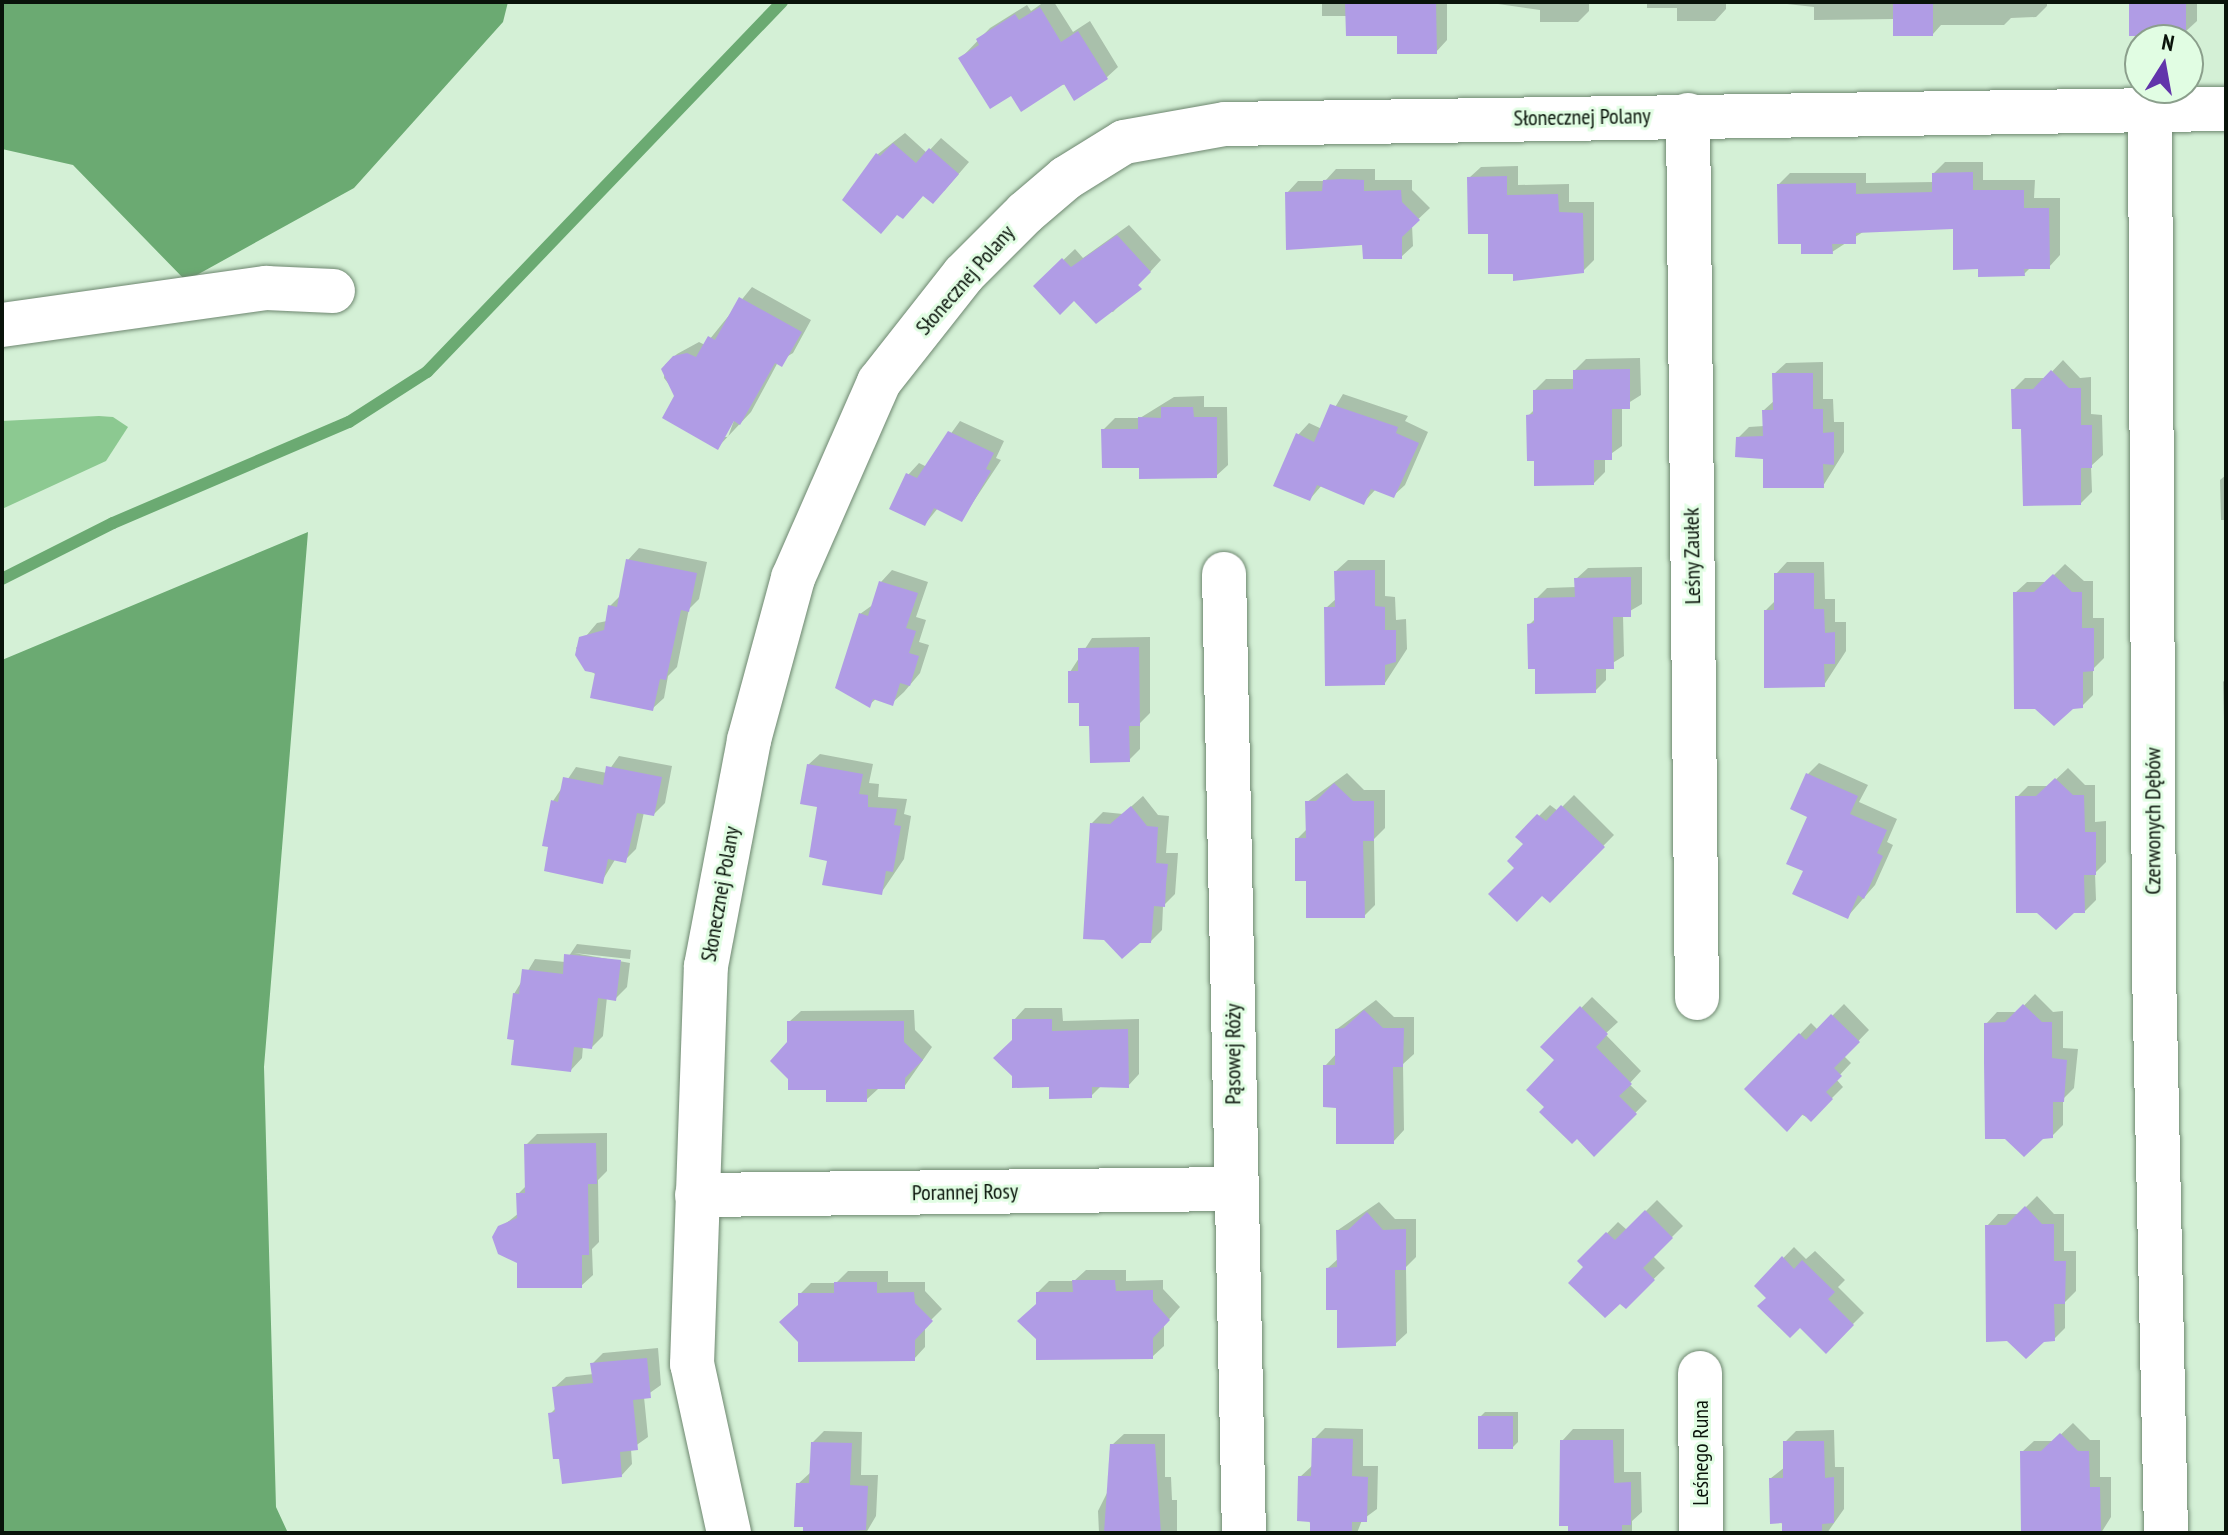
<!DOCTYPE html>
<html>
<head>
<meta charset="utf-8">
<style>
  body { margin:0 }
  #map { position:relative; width:2228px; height:1535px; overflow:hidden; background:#d4f0d6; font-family:"PT Sans Narrow",sans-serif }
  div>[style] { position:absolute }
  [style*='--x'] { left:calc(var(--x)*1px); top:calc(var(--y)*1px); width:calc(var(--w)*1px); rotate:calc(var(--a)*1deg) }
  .green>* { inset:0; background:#8cc991 }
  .water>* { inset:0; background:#6baa72 }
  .shadow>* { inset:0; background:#0003 }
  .stream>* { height:12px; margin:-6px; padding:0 6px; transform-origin:6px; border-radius:6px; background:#6baa72 }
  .building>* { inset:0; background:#b09ce5; transform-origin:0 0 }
  .roads { filter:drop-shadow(0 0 2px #6e8770) drop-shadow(0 0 2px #6e8770) }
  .minor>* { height:44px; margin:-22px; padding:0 22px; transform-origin:22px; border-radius:22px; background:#fff }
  span { translate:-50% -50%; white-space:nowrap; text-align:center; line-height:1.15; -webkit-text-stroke:6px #e1fde3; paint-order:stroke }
  .street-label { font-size:22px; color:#09130a }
  .frame { position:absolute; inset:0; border:4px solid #09130a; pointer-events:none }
  .north { position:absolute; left:2124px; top:24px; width:80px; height:80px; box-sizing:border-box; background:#e1fde3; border:2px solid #8b9f8c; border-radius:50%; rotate:11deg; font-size:22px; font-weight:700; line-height:32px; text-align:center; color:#09130a }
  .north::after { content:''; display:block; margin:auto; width:28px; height:36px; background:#6234ab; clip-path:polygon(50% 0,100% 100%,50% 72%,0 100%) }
</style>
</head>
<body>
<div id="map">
  <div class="green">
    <div style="clip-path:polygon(99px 416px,113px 417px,128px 427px,106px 461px,2px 509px,2px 421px)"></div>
  </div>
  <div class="water">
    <div style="clip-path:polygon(2px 2px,508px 2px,503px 22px,354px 188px,186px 281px,73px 165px,2px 149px)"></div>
    <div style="clip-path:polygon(308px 532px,264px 1067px,276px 1507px,288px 1533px,2px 1533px,2px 660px)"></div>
  </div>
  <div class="shadow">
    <div style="clip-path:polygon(1044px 2px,1054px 2px,1073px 32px,1090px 21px,1118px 67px,1106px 78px,1012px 93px,961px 58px,990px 28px,1027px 5px,1031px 11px)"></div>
    <div style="clip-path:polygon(1322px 2px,1447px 2px,1447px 40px,1436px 52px,1347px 16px,1322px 16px)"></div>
    <div style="clip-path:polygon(1484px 2px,1589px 2px,1589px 11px,1578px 22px,1540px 22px,1540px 10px)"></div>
    <div style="clip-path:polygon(1647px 2px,1726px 2px,1726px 9px,1715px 21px,1677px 21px,1677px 8px,1647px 8px)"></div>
    <div style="clip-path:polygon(1769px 2px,2047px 2px,2047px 6px,2036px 17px,2011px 18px,2004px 25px,1941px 25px,1933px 34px,1895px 19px,1814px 20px,1814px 7px)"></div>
    <div style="clip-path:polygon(2131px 2px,2197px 2px,2197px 21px,2185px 32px)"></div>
    <div style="clip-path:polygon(905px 133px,927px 153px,941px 138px,969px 162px,944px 191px,845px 199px,878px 154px)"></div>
    <div style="clip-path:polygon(1945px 162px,1983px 162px,1983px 180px,2035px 180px,2034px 198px,2060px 198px,2060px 255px,2049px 267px,2031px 267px,2024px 274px,1980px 267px,1955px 227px,1866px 230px,1832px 252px,1803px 242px,1779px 184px,1790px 173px,1866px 173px,1866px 183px,1934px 182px,1934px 173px)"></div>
    <div style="clip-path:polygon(1518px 166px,1518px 185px,1569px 184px,1569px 202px,1594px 202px,1594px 260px,1583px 271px,1515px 279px,1469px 178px,1481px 167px)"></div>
    <div style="clip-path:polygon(1336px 169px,1375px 169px,1375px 180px,1412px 180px,1412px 190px,1430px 208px,1412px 225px,1413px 246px,1401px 257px,1363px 243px,1287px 193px,1298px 181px,1325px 181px)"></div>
    <div style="clip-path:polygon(1129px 225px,1161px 260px,1113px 312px,1036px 286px,1075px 249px,1083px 258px)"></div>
    <div style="clip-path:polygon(evenodd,752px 287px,811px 320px,793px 353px,778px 362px,751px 412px,718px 447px,664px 378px,665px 365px,677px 354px,699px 342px,705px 345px,752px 287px,737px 412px,728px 437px,723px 437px,737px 412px)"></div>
    <div style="clip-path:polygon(1640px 358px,1641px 395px,1622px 407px,1622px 446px,1605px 458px,1605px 472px,1594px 483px,1536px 459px,1528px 416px,1535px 409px,1535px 390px,1546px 379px,1575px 379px,1575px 370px,1586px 359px)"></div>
    <div style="clip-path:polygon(2063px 360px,2080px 378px,2091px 377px,2091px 414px,2102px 415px,2103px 455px,2091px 466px,2092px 492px,2081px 503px,2023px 427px,2013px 390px,2025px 378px,2046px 378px)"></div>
    <div style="clip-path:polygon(1823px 362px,1823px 399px,1833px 399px,1834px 422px,1844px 422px,1844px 452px,1823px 486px,1738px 438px,1749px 427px,1764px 426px,1764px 410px,1775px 400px,1774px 374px,1786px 363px)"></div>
    <div style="clip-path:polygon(1343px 394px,1408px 416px,1405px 421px,1428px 432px,1405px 485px,1393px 496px,1376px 489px,1363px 503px,1322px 485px,1310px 499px,1298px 435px,1309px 423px,1322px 429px)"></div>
    <div style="clip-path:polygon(1204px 396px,1204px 407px,1227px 407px,1228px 465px,1216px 476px,1141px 466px,1103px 430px,1115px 418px,1140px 418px,1174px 397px)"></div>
    <div style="clip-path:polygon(960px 421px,1004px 441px,996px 458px,1001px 460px,962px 519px,938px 508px,925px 524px,908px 475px,919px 463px,927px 467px)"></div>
    <div style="clip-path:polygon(2226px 475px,2226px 520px,2221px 520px,2220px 480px)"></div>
    <div style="clip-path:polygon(639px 548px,707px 562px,699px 599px,689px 609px,677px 667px,668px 676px,664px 698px,652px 709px,587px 669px,576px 648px,597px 623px,607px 621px,610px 606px,621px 595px,628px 560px)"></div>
    <div style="clip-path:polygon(1348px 560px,1385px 560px,1385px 596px,1395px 597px,1396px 620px,1406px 619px,1407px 649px,1385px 683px,1326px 608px,1337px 598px,1336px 571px)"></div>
    <div style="clip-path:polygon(1787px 562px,1824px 562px,1825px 599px,1835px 599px,1835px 622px,1846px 622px,1846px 651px,1824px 685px,1766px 610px,1776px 600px,1776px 574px)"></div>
    <div style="clip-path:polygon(2065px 564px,2084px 581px,2093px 581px,2093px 618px,2104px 618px,2104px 658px,2093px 669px,2093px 695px,2082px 706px,2015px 593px,2027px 582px,2047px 582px)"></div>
    <div style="clip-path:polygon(1642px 567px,1642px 604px,1623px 615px,1624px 656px,1606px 667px,1606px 680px,1595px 691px,1537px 668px,1529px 625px,1536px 618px,1536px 599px,1547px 588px,1576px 587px,1576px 579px,1588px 568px)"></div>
    <div style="clip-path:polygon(892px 570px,928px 582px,916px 617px,926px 620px,919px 642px,929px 645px,920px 673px,904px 692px,892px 703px,877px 698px,869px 705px,860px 614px,874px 604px,881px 582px)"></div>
    <div style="clip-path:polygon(1150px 637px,1150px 713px,1140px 723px,1140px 749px,1129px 760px,1091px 724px,1070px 672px,1092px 638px)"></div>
    <div style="clip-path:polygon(2226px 678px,2226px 721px,2224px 722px,2223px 682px)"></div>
    <div style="clip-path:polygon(820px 754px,873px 764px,869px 783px,879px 784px,878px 797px,907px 799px,904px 814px,911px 816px,904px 859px,881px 893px,829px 859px,808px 765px)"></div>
    <div style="clip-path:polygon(619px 756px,672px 766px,665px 803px,654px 814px,644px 812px,636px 849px,625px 860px,616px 858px,602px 881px,553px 801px,576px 767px,607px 773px)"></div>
    <div style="clip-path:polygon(1819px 763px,1868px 785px,1859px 802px,1897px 819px,1887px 842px,1893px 845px,1875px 885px,1848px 916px,1806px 870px,1808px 774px)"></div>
    <div style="clip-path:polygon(2068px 768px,2085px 785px,2095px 785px,2095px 822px,2106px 821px,2106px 862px,2095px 873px,2096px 900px,2085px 911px,2017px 797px,2028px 786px,2049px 786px)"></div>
    <div style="clip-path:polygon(1347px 773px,1364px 790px,1385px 790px,1385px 828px,1374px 839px,1375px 905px,1364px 916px,1308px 879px,1297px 839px,1308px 828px,1307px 802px)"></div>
    <div style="clip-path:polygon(1574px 795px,1614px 835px,1550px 900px,1517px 868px,1539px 816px,1550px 805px,1558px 811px)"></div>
    <div style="clip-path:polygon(1143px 796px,1158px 815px,1169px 816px,1166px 853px,1178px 853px,1175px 894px,1163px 906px,1162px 930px,1151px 941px,1092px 823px,1103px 812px,1123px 814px)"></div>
    <div style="clip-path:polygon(2226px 882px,2226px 923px,2225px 923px,2224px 883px)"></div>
    <div style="clip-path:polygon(577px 944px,631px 950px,630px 959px,574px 953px,630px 963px,627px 987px,616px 998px,607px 997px,603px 1036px,592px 1047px,583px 1046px,582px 1058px,571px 1070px,516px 1038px,514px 994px,535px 959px,565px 962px)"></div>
    <div style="clip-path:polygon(2035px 994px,2053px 1012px,2063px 1011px,2063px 1048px,2078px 1049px,2074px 1088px,2063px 1099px,2063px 1125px,2052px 1136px,1986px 1024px,1997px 1012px,2018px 1012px)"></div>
    <div style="clip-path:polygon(1592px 997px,1618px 1022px,1605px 1034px,1641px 1071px,1629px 1084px,1647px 1101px,1594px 1155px,1546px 1107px,1557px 1060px,1543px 1047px)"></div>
    <div style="clip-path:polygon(1376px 1000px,1394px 1017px,1414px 1017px,1414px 1054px,1403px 1064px,1404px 1130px,1393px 1142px,1338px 1106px,1325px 1066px,1337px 1053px,1337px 1029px)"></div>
    <div style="clip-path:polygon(1844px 1004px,1869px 1030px,1844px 1056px,1851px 1063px,1836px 1079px,1843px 1087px,1811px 1119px,1747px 1089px,1811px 1023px,1818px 1030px)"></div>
    <div style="clip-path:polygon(1025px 1008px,1062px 1008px,1063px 1021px,1139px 1019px,1139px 1074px,1128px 1086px,1102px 1085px,1091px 1096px,1051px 1085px,1014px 1041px,1014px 1020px)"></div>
    <div style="clip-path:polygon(914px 1010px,915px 1030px,932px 1047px,904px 1087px,878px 1089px,866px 1100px,828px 1088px,789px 1043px,789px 1022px,801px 1011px)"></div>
    <div style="clip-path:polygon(607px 1133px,607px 1171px,598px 1180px,599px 1242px,592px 1249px,593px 1275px,581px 1286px,519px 1261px,500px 1228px,519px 1213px,518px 1194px,527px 1185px,526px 1145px,537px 1134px)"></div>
    <div style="clip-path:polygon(2037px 1196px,2054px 1214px,2064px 1214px,2064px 1251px,2076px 1251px,2076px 1291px,2065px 1302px,2065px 1328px,2054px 1339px,1987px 1226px,1998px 1214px,2019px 1214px)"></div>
    <div style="clip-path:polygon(1657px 1200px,1683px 1226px,1653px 1256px,1665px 1268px,1626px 1306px,1580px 1261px,1618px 1222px,1627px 1230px)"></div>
    <div style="clip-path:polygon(1379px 1202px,1395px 1219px,1416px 1219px,1416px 1257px,1406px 1267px,1407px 1333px,1395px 1344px,1339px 1308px,1328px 1268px,1339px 1258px,1338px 1230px)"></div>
    <div style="clip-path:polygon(1794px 1247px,1806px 1259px,1815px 1251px,1845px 1280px,1838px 1287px,1864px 1313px,1826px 1351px,1756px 1286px)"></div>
    <div style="clip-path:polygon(1086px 1270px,1126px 1270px,1126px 1281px,1163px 1280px,1163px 1289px,1180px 1307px,1164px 1325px,1164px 1346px,1152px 1357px,1038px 1304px,1038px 1292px,1049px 1281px,1074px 1281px)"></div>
    <div style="clip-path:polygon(848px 1271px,888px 1271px,888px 1282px,925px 1282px,925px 1291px,942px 1309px,925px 1326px,925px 1347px,914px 1359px,800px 1305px,800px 1294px,811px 1283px,836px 1283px)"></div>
    <div style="clip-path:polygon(658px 1348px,661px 1385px,644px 1397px,648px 1437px,631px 1449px,632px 1464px,621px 1476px,550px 1414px,556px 1408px,554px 1388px,566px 1377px,594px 1374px,592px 1364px,603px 1353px)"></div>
    <div style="clip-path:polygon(1485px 1412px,1518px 1412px,1518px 1442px,1513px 1447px,1480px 1417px)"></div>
    <div style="clip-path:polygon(2073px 1423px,2090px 1440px,2100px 1440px,2100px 1477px,2111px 1477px,2111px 1517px,2101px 1533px,2023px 1533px,2022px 1452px,2034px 1441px,2054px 1441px)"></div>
    <div style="clip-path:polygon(1325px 1428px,1363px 1429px,1363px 1466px,1378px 1466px,1377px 1509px,1362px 1520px,1357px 1533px,1312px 1533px,1300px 1477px,1313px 1465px,1314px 1439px)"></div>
    <div style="clip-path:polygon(1573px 1429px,1624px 1429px,1624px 1472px,1641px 1472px,1642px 1512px,1632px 1521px,1632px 1533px,1570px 1533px,1562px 1441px)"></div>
    <div style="clip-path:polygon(1834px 1430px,1835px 1467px,1844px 1467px,1844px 1509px,1827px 1533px,1784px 1533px,1771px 1478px,1785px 1467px,1785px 1442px,1796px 1431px)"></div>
    <div style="clip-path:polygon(824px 1431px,862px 1432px,861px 1475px,878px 1475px,876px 1516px,866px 1533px,805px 1533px,798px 1484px,811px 1472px,813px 1442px)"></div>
    <div style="clip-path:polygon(1124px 1434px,1165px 1434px,1165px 1477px,1171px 1477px,1172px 1500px,1177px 1500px,1177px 1533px,1099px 1533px,1098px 1511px,1113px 1481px,1112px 1445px)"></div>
  </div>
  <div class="stream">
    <div style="--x:2;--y:579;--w:124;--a:-26.8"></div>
    <div style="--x:113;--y:523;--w:257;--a:-23.2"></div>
    <div style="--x:349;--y:422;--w:93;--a:-32.7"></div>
    <div style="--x:427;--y:372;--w:513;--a:-46.19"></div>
  </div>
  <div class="building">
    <div style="clip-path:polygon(1345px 2px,1436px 2px,1437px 54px,1397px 54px,1397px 36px,1346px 36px)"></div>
    <div style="left:1893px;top:2px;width:40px;height:34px"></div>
    <div style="left:2129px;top:2px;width:57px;height:34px"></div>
    <div style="clip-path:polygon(1040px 7px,1061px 42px,1078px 31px,1108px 79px,1074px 101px,1064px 84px,1021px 112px,1011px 96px,990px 109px,958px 58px,979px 45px,976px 39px,1015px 14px,1019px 20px)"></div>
    <div style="clip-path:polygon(893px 143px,916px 163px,929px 148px,959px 174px,933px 204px,923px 196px,903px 219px,897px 215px,881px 234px,842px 200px,876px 153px,880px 156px)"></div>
    <div style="clip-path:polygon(1973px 172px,1973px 190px,2024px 190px,2024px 208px,2049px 208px,2050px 269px,2024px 269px,2025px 276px,1978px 277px,1978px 269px,1953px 270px,1953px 229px,1856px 233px,1856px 244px,1832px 244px,1833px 254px,1801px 254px,1801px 244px,1778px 244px,1777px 184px,1856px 183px,1856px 194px,1932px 192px,1932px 173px)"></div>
    <div style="clip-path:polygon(1507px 176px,1507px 195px,1558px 194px,1559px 212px,1583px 213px,1584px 273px,1513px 281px,1513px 274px,1488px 274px,1488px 234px,1468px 234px,1467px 177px)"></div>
    <div style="clip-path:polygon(1342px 179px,1364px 180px,1364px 191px,1401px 190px,1402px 202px,1420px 220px,1402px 237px,1402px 259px,1363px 259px,1362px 245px,1286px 250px,1285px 192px,1322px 191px,1323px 180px)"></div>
    <div style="clip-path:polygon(1117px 235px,1151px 272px,1138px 285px,1142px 289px,1096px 324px,1074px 301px,1060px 315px,1033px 286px,1062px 258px,1071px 267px)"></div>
    <div style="clip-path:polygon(739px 297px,802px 332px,782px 367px,775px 363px,740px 425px,734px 421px,718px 450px,662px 418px,674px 396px,661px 369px,673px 356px,687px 353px,696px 357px,708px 336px,715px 340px)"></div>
    <div style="clip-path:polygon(1630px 369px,1630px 409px,1612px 409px,1612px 460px,1594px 460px,1594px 485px,1534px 486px,1534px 461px,1527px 461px,1526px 415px,1533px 414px,1533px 390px,1573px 389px,1573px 370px)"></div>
    <div style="clip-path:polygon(2051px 370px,2069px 388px,2081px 388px,2081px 425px,2092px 425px,2092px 468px,2081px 468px,2081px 505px,2023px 506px,2021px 429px,2012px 429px,2011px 389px,2033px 389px)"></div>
    <div style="clip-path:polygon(1772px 373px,1813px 373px,1813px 409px,1823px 409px,1823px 433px,1834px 432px,1834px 465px,1823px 464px,1824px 488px,1763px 488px,1763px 459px,1735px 457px,1736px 437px,1763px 436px,1762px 410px,1773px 410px)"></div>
    <div style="clip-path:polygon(1330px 404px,1398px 427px,1396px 433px,1419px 443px,1394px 498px,1371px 489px,1364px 505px,1317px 485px,1310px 501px,1273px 486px,1296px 433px,1314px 442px)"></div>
    <div style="clip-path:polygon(1161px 407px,1193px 407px,1194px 417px,1217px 417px,1217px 478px,1139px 479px,1139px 468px,1102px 468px,1101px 429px,1138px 429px,1138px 417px,1161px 418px)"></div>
    <div style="clip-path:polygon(948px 431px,994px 453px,986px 469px,991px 471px,962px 522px,934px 508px,925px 526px,889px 509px,906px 473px,917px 478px)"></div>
    <div style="clip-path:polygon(626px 559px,697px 573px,689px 612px,681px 610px,666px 680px,660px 679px,653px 711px,590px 698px,595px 673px,585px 671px,575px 655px,579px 637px,604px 630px,608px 605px,617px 607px)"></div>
    <div style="clip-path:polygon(1375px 570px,1375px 606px,1385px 607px,1385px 630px,1396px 630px,1396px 662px,1385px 665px,1385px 685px,1325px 686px,1324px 607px,1335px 607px,1334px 571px)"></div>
    <div style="clip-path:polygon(1774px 573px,1814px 573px,1814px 609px,1824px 609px,1825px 633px,1835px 632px,1835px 664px,1824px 664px,1825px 687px,1764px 688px,1764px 610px,1774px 610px)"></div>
    <div style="clip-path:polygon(2053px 574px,2072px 592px,2082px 592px,2082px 628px,2094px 628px,2094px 671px,2083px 672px,2083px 708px,2073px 709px,2054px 726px,2035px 709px,2014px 709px,2013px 592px,2034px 592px)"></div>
    <div style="clip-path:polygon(1631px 577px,1631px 617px,1613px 617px,1614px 669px,1596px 669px,1596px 693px,1535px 694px,1535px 669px,1528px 669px,1527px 624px,1534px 623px,1534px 598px,1575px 597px,1574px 578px)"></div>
    <div style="clip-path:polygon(879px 581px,918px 593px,906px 628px,916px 631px,909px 653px,919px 656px,910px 686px,900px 683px,893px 706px,873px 699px,870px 708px,835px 688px,859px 613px,868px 616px)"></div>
    <div style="clip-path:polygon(1139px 647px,1140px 726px,1129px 726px,1130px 762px,1090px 763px,1089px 726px,1079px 726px,1079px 703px,1068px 703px,1068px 671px,1078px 671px,1078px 648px)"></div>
    <div style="clip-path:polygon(807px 764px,863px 774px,859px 794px,868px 795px,868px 807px,897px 809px,894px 825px,901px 826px,893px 872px,886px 871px,882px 895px,822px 885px,827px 861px,809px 857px,817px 807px,800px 804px)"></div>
    <div style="clip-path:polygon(606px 766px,662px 777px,654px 816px,637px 813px,626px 863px,608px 859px,603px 884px,544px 871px,548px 847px,542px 846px,551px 800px,558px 802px,563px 777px,603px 785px)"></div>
    <div style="clip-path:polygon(1806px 773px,1858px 796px,1850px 814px,1887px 830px,1877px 853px,1883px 856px,1864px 899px,1858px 895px,1848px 919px,1792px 894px,1803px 871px,1786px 864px,1807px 817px,1790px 809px)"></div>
    <div style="clip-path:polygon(2055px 778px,2073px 795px,2084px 795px,2085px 832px,2096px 832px,2096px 875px,2084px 875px,2085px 913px,2074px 913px,2056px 930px,2037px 913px,2016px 913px,2015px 796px,2036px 796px)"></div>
    <div style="clip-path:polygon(1334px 783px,1353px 801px,1374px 801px,1374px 841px,1363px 841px,1365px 918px,1306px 918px,1306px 881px,1295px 881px,1295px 838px,1306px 838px,1305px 801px,1316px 801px)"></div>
    <div style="clip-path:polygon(1561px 805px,1605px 847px,1550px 903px,1542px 896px,1517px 922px,1488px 894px,1514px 868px,1507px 861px,1523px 844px,1515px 837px,1537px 814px,1546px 821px)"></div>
    <div style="clip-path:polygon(1131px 806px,1147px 826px,1158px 827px,1156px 863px,1168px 864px,1166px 884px,1165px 907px,1154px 906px,1151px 943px,1140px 943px,1122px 959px,1104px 940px,1083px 939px,1090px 823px,1110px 824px)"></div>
    <div style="clip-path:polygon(564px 954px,621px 960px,616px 1001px,598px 998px,592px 1049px,574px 1047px,571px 1072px,511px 1065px,514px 1040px,507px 1039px,513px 993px,519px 994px,522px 969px,563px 974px)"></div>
    <div style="clip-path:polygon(2023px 1004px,2042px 1022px,2052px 1022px,2052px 1058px,2067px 1060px,2064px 1102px,2053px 1102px,2053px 1138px,2043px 1139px,2024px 1157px,2005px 1139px,1985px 1139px,1984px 1062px,1984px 1023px,2005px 1022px)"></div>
    <div style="clip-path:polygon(1580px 1006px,1608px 1034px,1596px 1047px,1632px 1084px,1619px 1096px,1637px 1114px,1594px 1157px,1577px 1139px,1572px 1144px,1539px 1112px,1544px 1107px,1526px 1090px,1554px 1060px,1540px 1047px)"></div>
    <div style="clip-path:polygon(1364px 1010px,1383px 1028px,1404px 1028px,1403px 1067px,1393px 1067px,1394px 1144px,1336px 1144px,1336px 1108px,1323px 1107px,1323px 1065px,1335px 1065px,1335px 1029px,1344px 1028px)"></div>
    <div style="clip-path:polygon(1831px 1014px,1860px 1042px,1834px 1068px,1842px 1076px,1826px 1092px,1833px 1099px,1811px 1122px,1803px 1114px,1787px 1132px,1744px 1089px,1799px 1033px,1806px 1040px)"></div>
    <div style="clip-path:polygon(1012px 1019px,1052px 1019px,1052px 1031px,1128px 1029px,1129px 1088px,1092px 1087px,1092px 1098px,1049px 1099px,1049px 1087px,1012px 1088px,1012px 1076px,993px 1058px,1012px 1040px)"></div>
    <div style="clip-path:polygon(787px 1021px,904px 1021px,904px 1042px,923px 1060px,905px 1078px,905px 1089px,867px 1089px,867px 1102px,826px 1102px,826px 1090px,788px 1090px,788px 1079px,770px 1061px,787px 1042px)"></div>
    <div style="clip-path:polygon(596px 1143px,597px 1184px,588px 1184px,589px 1255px,582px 1255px,582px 1288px,517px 1288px,517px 1263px,498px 1254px,492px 1237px,498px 1226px,517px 1218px,516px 1193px,525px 1193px,524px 1144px)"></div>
    <div style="clip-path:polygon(2025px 1206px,2042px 1224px,2054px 1224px,2054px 1261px,2066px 1261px,2065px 1304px,2054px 1304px,2055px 1341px,2044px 1342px,2026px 1359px,2007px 1341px,1986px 1342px,1985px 1225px,2006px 1225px)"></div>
    <div style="clip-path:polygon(1645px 1210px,1673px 1238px,1643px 1268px,1655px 1280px,1626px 1309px,1620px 1304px,1605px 1318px,1568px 1283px,1583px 1267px,1577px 1261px,1606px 1232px,1615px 1240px)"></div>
    <div style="clip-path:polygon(1367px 1212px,1383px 1230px,1406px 1229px,1406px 1270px,1395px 1270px,1396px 1346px,1337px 1348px,1337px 1310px,1326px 1310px,1326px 1268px,1337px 1267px,1336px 1230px,1348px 1230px)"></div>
    <div style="clip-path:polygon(1782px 1256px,1794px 1269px,1802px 1260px,1835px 1292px,1828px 1299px,1854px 1325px,1826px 1354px,1800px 1328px,1790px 1338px,1757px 1306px,1766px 1298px,1754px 1286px)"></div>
    <div style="clip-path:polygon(1072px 1280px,1115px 1280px,1116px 1291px,1153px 1290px,1153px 1301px,1170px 1320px,1153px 1338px,1153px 1359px,1036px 1360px,1036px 1339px,1017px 1321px,1036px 1304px,1036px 1292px,1073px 1292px)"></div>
    <div style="clip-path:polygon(834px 1282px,877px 1282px,877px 1293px,914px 1292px,915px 1303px,933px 1321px,915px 1340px,915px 1361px,798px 1362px,798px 1342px,779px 1322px,798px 1305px,798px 1293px,834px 1293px)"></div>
    <div style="clip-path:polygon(647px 1358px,651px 1398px,633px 1400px,638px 1450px,620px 1452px,622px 1477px,562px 1484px,559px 1459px,553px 1459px,548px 1413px,555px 1412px,552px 1387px,593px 1383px,590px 1363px)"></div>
    <div style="left:1478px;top:1416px;width:35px;height:33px"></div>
    <div style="clip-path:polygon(2060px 1433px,2078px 1451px,2089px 1451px,2090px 1487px,2100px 1487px,2101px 1531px,2021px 1533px,2020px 1451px,2041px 1451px)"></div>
    <div style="clip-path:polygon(1312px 1438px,1353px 1439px,1352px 1476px,1368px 1477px,1367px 1522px,1352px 1522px,1352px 1533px,1310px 1533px,1310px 1522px,1297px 1521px,1298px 1476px,1311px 1476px)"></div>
    <div style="clip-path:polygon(1560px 1440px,1613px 1440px,1614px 1483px,1631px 1482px,1631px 1525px,1622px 1525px,1622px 1533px,1568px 1533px,1568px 1526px,1559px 1526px)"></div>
    <div style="clip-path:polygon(1783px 1441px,1824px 1441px,1825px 1478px,1834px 1477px,1834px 1523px,1822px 1524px,1822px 1533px,1782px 1533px,1782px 1523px,1770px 1524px,1769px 1478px,1783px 1478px)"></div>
    <div style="clip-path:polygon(811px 1442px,852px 1443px,850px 1485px,868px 1486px,866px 1530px,803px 1533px,803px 1527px,794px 1527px,796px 1483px,809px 1483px)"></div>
    <div style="clip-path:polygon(1110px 1444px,1155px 1444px,1161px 1533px,1104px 1533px)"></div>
  </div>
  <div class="roads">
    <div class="minor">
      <div style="--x:2150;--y:109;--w:861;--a:89.73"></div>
      <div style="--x:2154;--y:970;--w:563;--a:88.78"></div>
      <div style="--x:1688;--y:115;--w:883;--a:89.42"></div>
      <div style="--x:2;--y:325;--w:267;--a:-8"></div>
      <div style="--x:266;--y:288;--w:67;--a:2.6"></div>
      <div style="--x:1224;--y:574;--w:959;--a:88.81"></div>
      <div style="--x:697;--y:1195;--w:536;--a:-0.64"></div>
      <div style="--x:1700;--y:1373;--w:160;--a:89.6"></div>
      <div style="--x:729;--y:1533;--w:173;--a:-102.3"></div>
      <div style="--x:692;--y:1364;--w:398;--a:-88"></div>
      <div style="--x:706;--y:966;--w:230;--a:-79.2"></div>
      <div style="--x:749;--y:740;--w:168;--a:-74.8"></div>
      <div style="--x:793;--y:578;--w:214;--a:-66.3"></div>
      <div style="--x:879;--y:382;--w:137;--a:-51.8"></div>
      <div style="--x:964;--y:274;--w:86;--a:-45"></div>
      <div style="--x:1025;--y:213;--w:54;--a:-40.5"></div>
      <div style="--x:1066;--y:178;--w:68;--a:-31.8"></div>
      <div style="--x:1124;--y:142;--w:103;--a:-10.1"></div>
      <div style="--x:1225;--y:124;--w:1001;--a:-0.86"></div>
    </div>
  </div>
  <div class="street-label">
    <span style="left:1582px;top:117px;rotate:-1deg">Słonecznej Polany</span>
    <span style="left:965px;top:280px;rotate:-49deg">Słonecznej Polany</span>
    <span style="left:1692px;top:556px;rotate:-91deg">Leśny Zaułek</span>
    <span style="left:2153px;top:821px;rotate:-90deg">Czerwonych Dębów</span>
    <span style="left:720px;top:894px;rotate:-80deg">Słonecznej Polany</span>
    <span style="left:1233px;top:1054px;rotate:-90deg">Pąsowej Róży</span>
    <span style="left:965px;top:1192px;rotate:-1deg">Porannej Rosy</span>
    <span style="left:1701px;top:1453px;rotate:-90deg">Leśnego Runa</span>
  </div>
  <div class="frame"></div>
  <div class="north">N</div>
</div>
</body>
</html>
